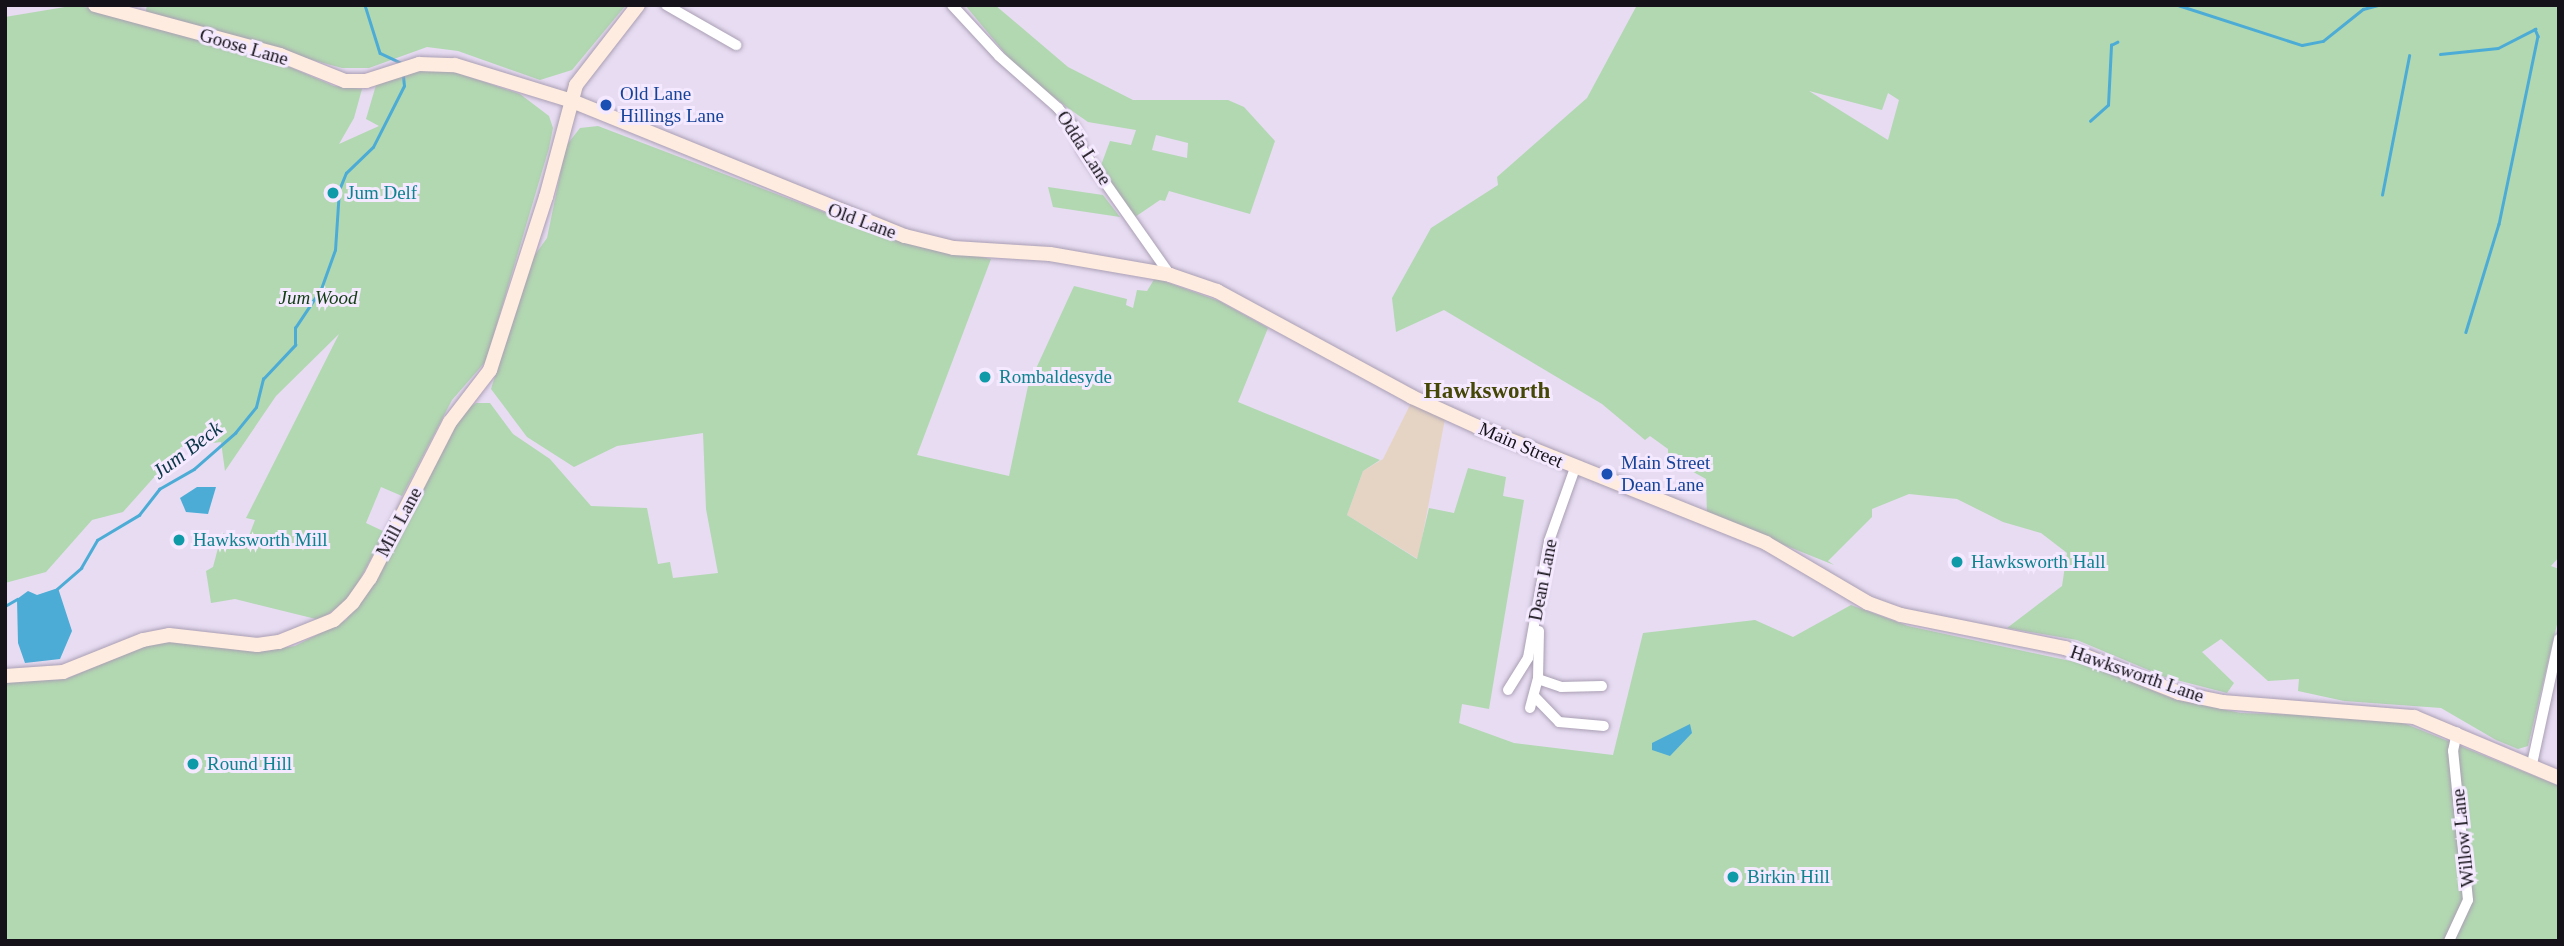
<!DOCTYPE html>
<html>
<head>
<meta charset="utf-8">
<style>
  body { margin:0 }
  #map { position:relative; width:2564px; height:946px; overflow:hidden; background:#e7dcf2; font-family:"Times New Roman",serif }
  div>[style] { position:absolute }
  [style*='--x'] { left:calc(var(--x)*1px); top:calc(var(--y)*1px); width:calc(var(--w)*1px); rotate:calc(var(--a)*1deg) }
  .education>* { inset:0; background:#e5d4c3 }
  .green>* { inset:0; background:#b2d8b1 }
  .water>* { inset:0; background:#4cacd6 }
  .stream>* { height:2.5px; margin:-1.25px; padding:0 1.25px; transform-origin:1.25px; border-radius:1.25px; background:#4cacd6 }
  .roads { filter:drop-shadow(0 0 2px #aa9fb4) drop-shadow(0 0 2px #aa9fb4) }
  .street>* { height:10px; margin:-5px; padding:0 5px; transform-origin:5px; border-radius:5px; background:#fff }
  .secondary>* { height:14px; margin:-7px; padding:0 7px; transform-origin:7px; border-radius:7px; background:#feece0 }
  .dots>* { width:19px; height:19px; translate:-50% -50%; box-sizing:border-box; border:4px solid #f4e9ff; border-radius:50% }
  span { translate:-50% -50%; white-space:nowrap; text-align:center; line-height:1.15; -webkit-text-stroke:6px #f4e9ff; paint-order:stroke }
  .street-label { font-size:19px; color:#161219 }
  .transit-label { font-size:19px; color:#164399 }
  .left { translate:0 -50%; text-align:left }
  .culture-label { font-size:19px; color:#0d838f }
  .park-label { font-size:19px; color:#123d14; font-style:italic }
  .water-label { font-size:21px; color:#0b3648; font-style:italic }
  .quarter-label { font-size:23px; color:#454707; font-weight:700 }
  .frame { position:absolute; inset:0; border:7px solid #161219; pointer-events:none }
</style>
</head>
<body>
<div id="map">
  <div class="education">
    <div style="clip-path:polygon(1411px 403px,1445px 419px,1418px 559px,1347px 515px,1363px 471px,1383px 459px)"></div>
  </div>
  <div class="green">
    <div style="clip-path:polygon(77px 5px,264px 56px,334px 86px,362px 89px,354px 118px,339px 144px,379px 126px,366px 119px,376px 85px,407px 71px,437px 66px,520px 94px,549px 116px,553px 128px,549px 148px,486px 361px,452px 400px,402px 496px,381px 487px,366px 523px,385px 532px,350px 598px,320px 620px,235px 599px,211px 603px,206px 571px,213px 567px,222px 533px,242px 539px,249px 536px,255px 520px,246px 518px,339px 334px,276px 396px,225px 471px,221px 442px,181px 447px,123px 512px,92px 520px,46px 572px,5px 583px,5px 17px)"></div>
    <div style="clip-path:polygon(147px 5px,626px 5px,572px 70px,540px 80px,458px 51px,427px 47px,369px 68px,342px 68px,145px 15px)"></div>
    <div style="clip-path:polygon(evenodd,965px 5px,995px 5px,1068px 67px,1133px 100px,1228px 100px,1244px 107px,1275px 141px,1250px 214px,1169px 191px,1165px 201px,1160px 200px,1135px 217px,1100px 168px,1110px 141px,1131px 145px,1136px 130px,1088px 122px,1068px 108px,1018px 69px,965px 5px,1156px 135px,1188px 143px,1187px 158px,1152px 150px,1156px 135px)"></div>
    <div style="clip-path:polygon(evenodd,1637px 5px,2559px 5px,2559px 557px,2551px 566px,2559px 569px,2559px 616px,2528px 746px,2518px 749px,2496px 740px,2441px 708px,2344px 701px,2298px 691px,2299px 679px,2268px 681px,2221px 639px,2202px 652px,2234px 683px,2227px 693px,2165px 677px,2077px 640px,2007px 628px,2062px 586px,2067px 553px,2041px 533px,2003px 522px,1957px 499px,1909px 494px,1872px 509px,1872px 517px,1828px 561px,1834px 565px,1707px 514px,1706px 479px,1668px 458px,1668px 449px,1650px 436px,1645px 440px,1602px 404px,1444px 310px,1396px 332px,1392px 298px,1431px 228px,1498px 185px,1497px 177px,1587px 98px,1637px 5px,1809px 91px,1882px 110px,1888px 93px,1899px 100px,1888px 140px,1809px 91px)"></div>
    <div style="clip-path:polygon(598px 126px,892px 238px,991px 259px,917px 455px,1009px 476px,1028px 386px,1074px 286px,1127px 299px,1126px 305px,1133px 308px,1137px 290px,1147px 291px,1155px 278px,1219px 301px,1268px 328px,1238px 402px,1380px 460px,1363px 471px,1347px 515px,1417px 559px,1429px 508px,1454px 513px,1468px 468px,1506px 477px,1503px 496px,1524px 500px,1489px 709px,1462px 704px,1459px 723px,1514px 743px,1613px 755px,1643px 633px,1755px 620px,1793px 637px,1851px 605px,1908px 626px,2089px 665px,2176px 700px,2241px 713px,2373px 717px,2406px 724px,2559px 786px,2559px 941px,5px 941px,5px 682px,66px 679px,148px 644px,182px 641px,255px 652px,295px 646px,346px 620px,378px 574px,463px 412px,476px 403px,490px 403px,513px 434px,550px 459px,591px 506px,647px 508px,658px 564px,670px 562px,673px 578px,718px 573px,706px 509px,703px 433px,617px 446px,574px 467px,527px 437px,491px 389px,532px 259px,547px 238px,566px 146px,580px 128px)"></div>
    <div style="clip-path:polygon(1048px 187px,1103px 195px,1120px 217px,1053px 207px)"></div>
  </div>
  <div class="water">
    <div style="clip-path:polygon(197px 487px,216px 487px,208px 514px,186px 512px,180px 498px)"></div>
    <div style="clip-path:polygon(58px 588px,72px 631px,60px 659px,25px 663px,18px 643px,17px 599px,28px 591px,37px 595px)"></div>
    <div style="clip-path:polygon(1690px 724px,1692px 733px,1670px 756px,1652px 750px,1652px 743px)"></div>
  </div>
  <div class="stream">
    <div style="--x:365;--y:5;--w:50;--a:72.6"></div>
    <div style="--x:380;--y:53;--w:23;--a:25"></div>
    <div style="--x:2178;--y:5;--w:130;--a:17.9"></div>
    <div style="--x:2302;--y:45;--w:21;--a:-11"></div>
    <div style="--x:2323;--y:41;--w:51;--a:-38.7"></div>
    <div style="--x:2363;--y:9;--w:16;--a:-15"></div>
    <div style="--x:2440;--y:54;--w:58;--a:-5.9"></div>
    <div style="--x:2498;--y:48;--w:42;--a:-27.2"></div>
    <div style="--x:2535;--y:29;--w:8;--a:67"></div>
    <div style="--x:2538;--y:36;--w:192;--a:101.7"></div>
    <div style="--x:2499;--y:224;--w:113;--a:107"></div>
    <div style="--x:2090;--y:121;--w:24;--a:-42"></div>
    <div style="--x:2108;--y:105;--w:60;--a:-87.1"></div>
    <div style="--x:2111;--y:45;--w:7;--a:-27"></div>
    <div style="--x:2382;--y:195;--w:142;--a:-79"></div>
    <div style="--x:57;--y:589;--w:32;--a:-41"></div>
    <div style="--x:81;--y:568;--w:32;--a:-60"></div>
    <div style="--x:97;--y:540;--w:49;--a:-30.8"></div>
    <div style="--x:139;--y:515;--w:33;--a:-52"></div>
    <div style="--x:159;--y:489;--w:40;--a:-29.7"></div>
    <div style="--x:194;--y:469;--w:55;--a:-41.3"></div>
    <div style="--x:235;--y:433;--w:33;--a:-51"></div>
    <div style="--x:256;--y:407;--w:29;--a:-76"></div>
    <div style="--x:263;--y:379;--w:47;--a:-46.7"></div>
    <div style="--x:295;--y:345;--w:17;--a:-90"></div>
    <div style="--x:295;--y:328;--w:47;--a:-56.3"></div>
    <div style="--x:321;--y:289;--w:41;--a:-70.3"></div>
    <div style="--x:335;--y:250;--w:60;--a:-86.2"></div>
    <div style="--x:339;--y:190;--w:18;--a:-68"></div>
    <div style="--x:346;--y:173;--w:37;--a:-44"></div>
    <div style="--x:373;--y:147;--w:68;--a:-63.1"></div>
    <div style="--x:404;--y:86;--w:10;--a:-96"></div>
    <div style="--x:5;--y:606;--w:14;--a:-30"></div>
  </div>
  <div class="roads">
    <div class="street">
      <div style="--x:666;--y:5;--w:81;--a:29.7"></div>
      <div style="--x:952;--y:5;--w:69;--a:47.3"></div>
      <div style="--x:999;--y:56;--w:79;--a:41.4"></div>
      <div style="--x:1058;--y:108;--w:27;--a:51"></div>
      <div style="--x:1075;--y:129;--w:23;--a:70"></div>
      <div style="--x:1083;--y:151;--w:151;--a:54.9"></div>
      <div style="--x:1538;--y:679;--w:24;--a:19"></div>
      <div style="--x:1561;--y:687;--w:41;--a:-1.4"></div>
      <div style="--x:1508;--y:690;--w:38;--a:-58"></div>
      <div style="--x:1528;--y:658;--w:119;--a:-79.8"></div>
      <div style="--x:1549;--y:541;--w:77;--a:-70.4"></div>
      <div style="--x:1534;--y:696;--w:36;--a:46"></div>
      <div style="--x:1559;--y:722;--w:45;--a:5.1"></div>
      <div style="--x:1530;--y:708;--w:30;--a:-75"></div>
      <div style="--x:1538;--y:679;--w:48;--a:-88.8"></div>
      <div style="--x:2532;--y:764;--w:128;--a:-77.8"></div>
      <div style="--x:2449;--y:941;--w:45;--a:-65.1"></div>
      <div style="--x:2468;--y:900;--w:150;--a:-95.7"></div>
      <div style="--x:2453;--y:751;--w:19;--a:-78"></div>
    </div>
    <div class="secondary">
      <div style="--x:95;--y:5;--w:192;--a:15.1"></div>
      <div style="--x:280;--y:55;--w:70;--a:21.8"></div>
      <div style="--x:345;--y:81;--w:21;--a:0"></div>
      <div style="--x:366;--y:81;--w:56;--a:-17.8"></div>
      <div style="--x:419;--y:64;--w:36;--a:2"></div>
      <div style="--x:455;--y:65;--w:122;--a:17.1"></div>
      <div style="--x:572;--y:101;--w:359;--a:22.1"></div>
      <div style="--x:905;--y:236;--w:50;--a:13.8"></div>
      <div style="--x:954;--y:248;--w:96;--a:3.6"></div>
      <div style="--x:1050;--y:254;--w:122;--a:9.9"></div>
      <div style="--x:1170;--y:275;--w:50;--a:18.8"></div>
      <div style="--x:1217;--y:291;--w:222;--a:28.5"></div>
      <div style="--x:1412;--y:397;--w:72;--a:24.4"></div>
      <div style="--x:1478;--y:427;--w:310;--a:21.9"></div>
      <div style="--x:1766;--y:543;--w:118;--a:30.5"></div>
      <div style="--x:1868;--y:603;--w:35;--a:20"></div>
      <div style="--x:1901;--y:615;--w:167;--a:11.4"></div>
      <div style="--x:2065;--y:648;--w:123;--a:21.5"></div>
      <div style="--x:2179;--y:693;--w:45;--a:11.6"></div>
      <div style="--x:2223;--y:702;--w:192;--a:4.5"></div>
      <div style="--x:2414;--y:717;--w:157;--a:22.8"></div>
      <div style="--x:5;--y:676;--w:58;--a:-3.9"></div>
      <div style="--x:63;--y:672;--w:86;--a:-21.8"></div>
      <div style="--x:143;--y:640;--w:26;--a:-11"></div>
      <div style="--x:169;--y:635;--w:89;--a:6.5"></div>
      <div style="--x:257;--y:645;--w:22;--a:-8"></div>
      <div style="--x:279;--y:642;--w:59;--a:-21.8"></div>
      <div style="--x:334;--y:620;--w:26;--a:-43"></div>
      <div style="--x:353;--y:602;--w:29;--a:-55"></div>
      <div style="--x:370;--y:578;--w:175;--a:-62.9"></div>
      <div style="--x:450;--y:422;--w:66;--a:-52.4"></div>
      <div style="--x:490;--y:370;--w:182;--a:-72.1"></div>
      <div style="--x:546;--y:197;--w:116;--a:-75"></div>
      <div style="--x:576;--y:85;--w:101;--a:-52.2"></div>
    </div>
  </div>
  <div class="dots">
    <div style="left:606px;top:105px;background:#1a4fb4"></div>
    <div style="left:333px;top:193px;background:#0f9aa8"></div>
    <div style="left:985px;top:377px;background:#0f9aa8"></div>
    <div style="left:1607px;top:474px;background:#1a4fb4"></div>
    <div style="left:179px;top:540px;background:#0f9aa8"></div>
    <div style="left:1957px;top:562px;background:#0f9aa8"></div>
    <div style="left:193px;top:764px;background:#0f9aa8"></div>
    <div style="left:1733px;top:877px;background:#0f9aa8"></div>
  </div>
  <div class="street-label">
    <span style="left:244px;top:47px;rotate:16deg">Goose Lane</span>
    <span style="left:1084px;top:148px;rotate:57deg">Odda Lane</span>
    <span style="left:862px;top:221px;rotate:20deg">Old Lane</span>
    <span style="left:1521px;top:445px;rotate:23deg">Main Street</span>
    <span style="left:399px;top:522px;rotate:-62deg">Mill Lane</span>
    <span style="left:1543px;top:580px;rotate:-79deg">Dean Lane</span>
    <span style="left:2137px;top:674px;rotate:19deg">Hawksworth Lane</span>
    <span style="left:2463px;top:838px;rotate:-96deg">Willow Lane</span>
  </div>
  <div class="transit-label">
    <span class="left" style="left:620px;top:105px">Old Lane<br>Hillings Lane</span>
    <span class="left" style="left:1621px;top:474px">Main Street<br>Dean Lane</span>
  </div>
  <div class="culture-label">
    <span class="left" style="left:347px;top:193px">Jum Delf</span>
    <span class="left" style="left:999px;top:377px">Rombaldesyde</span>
    <span class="left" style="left:193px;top:540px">Hawksworth Mill</span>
    <span class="left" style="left:1971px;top:562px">Hawksworth Hall</span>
    <span class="left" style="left:207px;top:764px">Round Hill</span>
    <span class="left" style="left:1747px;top:877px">Birkin Hill</span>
  </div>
  <div class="park-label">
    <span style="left:318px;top:298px">Jum Wood</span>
  </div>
  <div class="water-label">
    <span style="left:187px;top:450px;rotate:-37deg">Jum Beck</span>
  </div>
  <div class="quarter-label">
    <span style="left:1487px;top:391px">Hawksworth</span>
  </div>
  <div class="frame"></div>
</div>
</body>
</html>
